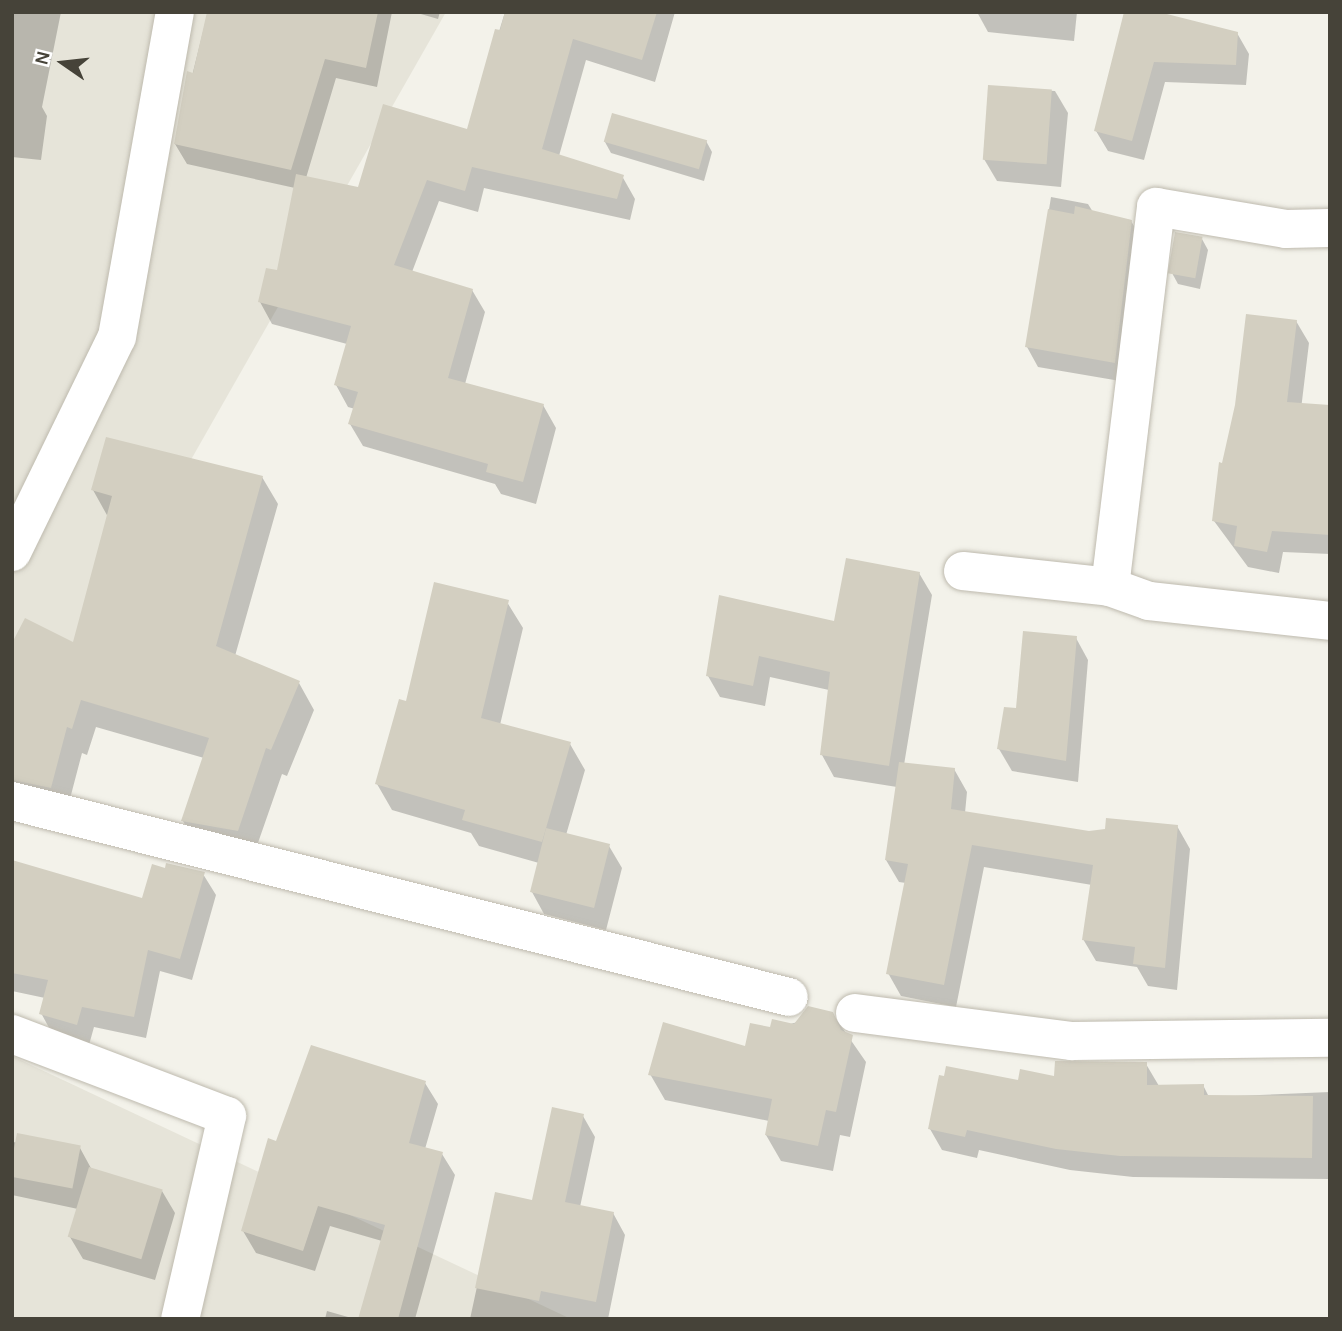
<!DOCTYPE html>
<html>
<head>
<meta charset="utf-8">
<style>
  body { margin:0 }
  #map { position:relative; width:1342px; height:1331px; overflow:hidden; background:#f3f2ea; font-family:Karla,sans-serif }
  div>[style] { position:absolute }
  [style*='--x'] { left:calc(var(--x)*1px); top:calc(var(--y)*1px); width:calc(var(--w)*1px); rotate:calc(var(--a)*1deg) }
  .residential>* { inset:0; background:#e6e4d9 }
  .shadow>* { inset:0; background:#0003 }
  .building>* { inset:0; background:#d3cfc1; transform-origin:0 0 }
  .roads { filter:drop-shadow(0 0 2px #bebaae) drop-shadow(0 0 2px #bebaae) }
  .minor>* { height:38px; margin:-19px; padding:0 19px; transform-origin:19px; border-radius:19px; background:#fff }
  span { translate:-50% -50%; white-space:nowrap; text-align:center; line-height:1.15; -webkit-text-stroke:6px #fff; paint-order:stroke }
  .frame { position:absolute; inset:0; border:14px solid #464339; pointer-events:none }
  .north { position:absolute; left:28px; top:28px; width:70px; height:70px; -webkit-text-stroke:5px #fff; paint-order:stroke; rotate:284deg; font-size:19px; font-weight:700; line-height:28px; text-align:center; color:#464339 }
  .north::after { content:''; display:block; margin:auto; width:24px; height:32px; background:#464339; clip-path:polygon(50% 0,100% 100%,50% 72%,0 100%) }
</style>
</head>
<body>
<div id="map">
  <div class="residential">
    <div style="clip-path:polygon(12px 12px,446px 12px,12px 774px)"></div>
    <div style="clip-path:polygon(12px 1056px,571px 1319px,12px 1319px)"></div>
  </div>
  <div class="shadow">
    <div style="clip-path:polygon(12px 12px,61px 12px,42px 107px,47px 116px,41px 160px,12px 157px)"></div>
    <div style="clip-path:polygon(208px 12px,392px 12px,377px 87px,336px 78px,306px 178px,359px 189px,468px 132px,505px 12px,675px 12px,655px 82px,586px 60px,559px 156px,622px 176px,635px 199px,630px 220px,484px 188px,478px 212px,439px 201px,412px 272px,472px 290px,485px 312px,465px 384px,543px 405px,556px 428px,536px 504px,501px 494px,495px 484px,363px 446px,350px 424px,355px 409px,348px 407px,336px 385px,347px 344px,272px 324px,260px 302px,278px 273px,295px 188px,187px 164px,175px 144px)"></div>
    <div style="clip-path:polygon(414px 12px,440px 12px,438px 19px)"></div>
    <div style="clip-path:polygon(977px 12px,1077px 12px,1074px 41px,988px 32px)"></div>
    <div style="clip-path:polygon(1125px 16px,1237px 33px,1249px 54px,1246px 85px,1165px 82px,1144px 160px,1108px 151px,1096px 131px)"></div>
    <div style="clip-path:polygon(989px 87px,1055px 91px,1068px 113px,1061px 187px,997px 181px,984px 159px)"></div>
    <div style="clip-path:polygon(706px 141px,712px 152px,704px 181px,611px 153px,605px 142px)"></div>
    <div style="clip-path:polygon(1051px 197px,1088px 204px,1093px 212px,1131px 221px,1143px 241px,1126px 382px,1038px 367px,1027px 347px)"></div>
    <div style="clip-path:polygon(1202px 239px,1208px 250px,1200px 289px,1178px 284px,1172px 273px)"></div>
    <div style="clip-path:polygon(1296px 321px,1309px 343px,1296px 451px,1330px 457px,1330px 554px,1283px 552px,1279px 573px,1248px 567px,1214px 521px,1224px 465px)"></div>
    <div style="clip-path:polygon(262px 477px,278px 504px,235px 656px,299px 683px,314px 710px,287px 776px,282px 774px,253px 857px,198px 848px,183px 821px,204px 758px,96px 727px,87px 755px,82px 753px,66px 814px,12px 802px,12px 647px,74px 645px,108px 517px,93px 490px)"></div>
    <div style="clip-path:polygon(919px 573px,932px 595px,904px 765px,954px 769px,967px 792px,965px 813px,1089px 833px,1177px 826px,1190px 849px,1177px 990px,1148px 986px,1137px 967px,1096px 961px,1083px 939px,1092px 885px,984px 867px,956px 1007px,901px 996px,888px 973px,906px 883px,899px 882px,886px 860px,897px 787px,834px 777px,822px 755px,829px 690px,770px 677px,765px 706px,720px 697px,708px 676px,835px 623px)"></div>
    <div style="clip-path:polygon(507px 602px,523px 628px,500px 725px,570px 744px,585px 770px,566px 835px,609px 846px,622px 868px,606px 930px,544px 914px,532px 892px,539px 863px,479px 846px,471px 833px,392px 810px,377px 784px,407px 703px)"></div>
    <div style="clip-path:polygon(1076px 638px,1088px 660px,1078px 782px,1012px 771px,999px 749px,1018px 710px)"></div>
    <div style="clip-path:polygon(12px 863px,143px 900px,166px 870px,203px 874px,216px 895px,192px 980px,160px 971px,146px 1038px,94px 1027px,89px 1045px,53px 1035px,41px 1013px,45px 998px,12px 991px)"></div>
    <div style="clip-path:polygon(832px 1013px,866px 1062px,850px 1137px,840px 1135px,833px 1171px,781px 1161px,766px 1135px,769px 1121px,665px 1100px,650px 1074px,746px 1048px,771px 1029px)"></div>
    <div style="clip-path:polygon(1146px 1064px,1159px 1086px,1203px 1085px,1209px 1097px,1330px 1092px,1330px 1179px,1133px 1177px,1070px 1170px,979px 1150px,977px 1158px,942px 1150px,930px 1129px,1019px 1082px)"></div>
    <div style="clip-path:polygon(425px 1083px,438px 1104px,425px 1149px,442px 1154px,455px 1175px,415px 1319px,360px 1319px,382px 1241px,330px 1226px,315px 1271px,256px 1253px,243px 1231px,277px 1143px)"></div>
    <div style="clip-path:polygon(583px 1116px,595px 1137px,580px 1207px,613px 1213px,625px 1235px,608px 1319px,470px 1319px,497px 1194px,533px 1202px)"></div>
    <div style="clip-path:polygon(12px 1142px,80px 1148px,92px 1170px,162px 1191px,175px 1213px,155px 1280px,83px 1259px,70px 1237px,78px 1209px,12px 1195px)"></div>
    <div style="clip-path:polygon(327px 1311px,355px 1319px,325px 1319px)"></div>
  </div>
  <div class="building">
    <div style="clip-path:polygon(207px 12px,378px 12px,366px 68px,325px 59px,291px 170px,174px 144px,187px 71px,193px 73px)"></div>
    <div style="clip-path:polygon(505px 12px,657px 12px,642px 60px,573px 39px,542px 149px,624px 175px,617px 199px,472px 167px,465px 191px,427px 180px,394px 265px,473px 289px,448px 378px,544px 404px,523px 482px,486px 472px,488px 464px,348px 424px,358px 392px,334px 385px,351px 326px,258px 302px,266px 268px,277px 270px,296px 174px,358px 187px,383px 104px,467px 129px,495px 29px,500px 30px)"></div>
    <div style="clip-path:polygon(1124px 12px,1159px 12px,1238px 32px,1236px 65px,1154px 62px,1132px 141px,1094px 131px)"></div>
    <div style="left:988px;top:85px;width:64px;height:75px;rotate:4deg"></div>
    <div style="left:612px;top:113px;width:99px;height:30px;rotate:16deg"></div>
    <div style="clip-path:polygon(1075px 206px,1132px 220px,1115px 363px,1025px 347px,1048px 209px,1074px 214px)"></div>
    <div style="left:1175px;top:232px;width:28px;height:42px;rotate:10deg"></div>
    <div style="clip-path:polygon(1246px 314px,1297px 320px,1287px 402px,1330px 405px,1330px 535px,1272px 531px,1267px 552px,1234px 546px,1237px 526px,1212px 521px,1219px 462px,1222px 463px,1235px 405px)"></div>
    <div style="clip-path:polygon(106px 437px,263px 476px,216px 646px,300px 681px,271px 750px,266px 748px,238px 831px,181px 821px,209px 738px,81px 700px,72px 729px,67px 727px,51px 788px,12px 780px,12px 643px,25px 618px,73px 642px,112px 496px,91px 490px)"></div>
    <div style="clip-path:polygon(846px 558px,920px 572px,889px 766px,820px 755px,830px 672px,759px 656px,753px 686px,706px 676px,719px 595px,834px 621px)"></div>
    <div style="clip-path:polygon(434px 582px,509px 600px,481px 718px,571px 742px,542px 842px,462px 820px,465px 810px,375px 784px,399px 699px,406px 701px)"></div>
    <div style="clip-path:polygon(1023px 631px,1077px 636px,1066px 761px,997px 749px,1004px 707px,1016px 708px)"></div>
    <div style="clip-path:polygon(899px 762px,955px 768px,951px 809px,1089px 831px,1105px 829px,1106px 818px,1178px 825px,1165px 968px,1133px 964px,1135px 947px,1082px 940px,1093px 865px,972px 845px,944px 985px,886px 974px,908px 864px,885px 860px)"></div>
    <div style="left:546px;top:828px;width:66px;height:66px;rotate:14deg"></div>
    <div style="clip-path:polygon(12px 860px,142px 898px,152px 864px,165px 868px,166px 863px,205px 872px,180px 959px,148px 950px,134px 1017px,82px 1007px,77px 1025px,39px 1014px,48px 980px,12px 973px)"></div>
    <div style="clip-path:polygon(808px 1006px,833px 1012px,841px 1030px,853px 1035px,836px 1112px,826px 1110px,818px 1146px,765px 1135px,772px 1099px,648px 1075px,663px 1022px,745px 1046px,750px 1023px,770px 1027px,772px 1019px,794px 1024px)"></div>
    <div style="clip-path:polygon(311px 1045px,426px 1081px,409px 1143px,443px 1152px,398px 1319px,358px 1319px,385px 1225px,318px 1206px,303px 1251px,241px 1231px,268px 1138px,276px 1141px)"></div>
    <div style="clip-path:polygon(1055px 1061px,1147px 1062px,1147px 1085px,1204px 1084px,1204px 1095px,1313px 1096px,1312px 1158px,1120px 1156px,1056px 1149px,967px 1130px,965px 1137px,928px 1129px,939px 1075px,944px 1076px,946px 1066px,1018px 1080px,1020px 1069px,1054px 1076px)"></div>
    <div style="clip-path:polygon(552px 1107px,584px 1114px,565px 1202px,614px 1212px,596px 1302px,541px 1291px,539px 1301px,475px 1288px,495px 1192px,532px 1200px)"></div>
    <div style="left:17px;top:1133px;width:65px;height:44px;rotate:11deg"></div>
    <div style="left:89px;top:1167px;width:77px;height:73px;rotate:17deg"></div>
  </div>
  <div class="roads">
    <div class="minor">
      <div style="--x:12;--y:552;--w:239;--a:-64"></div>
      <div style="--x:117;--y:337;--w:330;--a:-79.9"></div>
      <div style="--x:963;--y:571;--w:148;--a:6.2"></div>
      <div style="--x:1110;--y:587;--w:41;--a:19.7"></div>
      <div style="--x:1149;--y:601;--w:182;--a:6.3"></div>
      <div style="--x:1110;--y:587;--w:383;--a:-83.1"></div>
      <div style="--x:1156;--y:207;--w:132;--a:9.6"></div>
      <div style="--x:1286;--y:229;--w:44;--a:-1.3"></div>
      <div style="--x:12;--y:801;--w:801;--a:14.16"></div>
      <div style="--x:855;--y:1013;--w:219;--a:7.4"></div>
      <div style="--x:1072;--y:1041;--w:258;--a:-0.7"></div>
      <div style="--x:12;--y:1034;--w:230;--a:20.9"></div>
      <div style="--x:227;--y:1116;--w:208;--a:103"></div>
    </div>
  </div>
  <div class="frame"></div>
  <div class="north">N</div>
</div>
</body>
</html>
